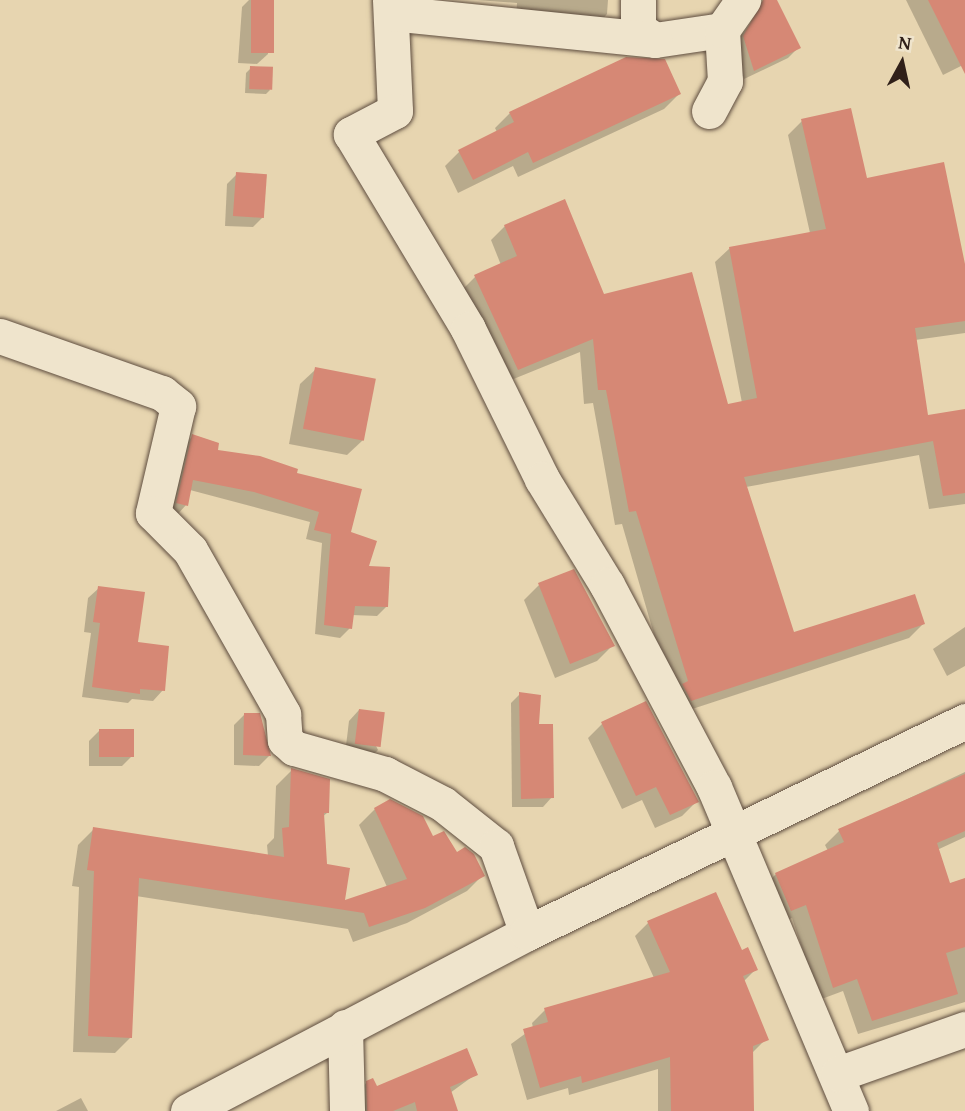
<!DOCTYPE html>
<html>
<head>
<meta charset="utf-8">
<style>
  body { margin:0 }
  #map { position:relative; width:965px; height:1111px; overflow:hidden; background:#e7d5b0; font-family:"Gentium Book Plus",serif }
  div>[style] { position:absolute }
  [style*='--x'] { left:calc(var(--x)*1px); top:calc(var(--y)*1px); width:calc(var(--w)*1px); rotate:calc(var(--a)*1deg) }
  .shadow>* { inset:0; background:#0003 }
  .building>* { inset:0; background:#d68875; transform-origin:0 0 }
  .roads { filter:drop-shadow(0 0 2px #5e4d3f) drop-shadow(0 0 2px #5e4d3f) }
  .minor>* { height:35px; margin:-17.5px; padding:0 17.5px; transform-origin:17.5px; border-radius:17.5px; background:#efe4cc }
  span { translate:-50% -50%; white-space:nowrap; text-align:center; line-height:1.15; -webkit-text-stroke:5px #efe4cc; paint-order:stroke }
  .north { position:absolute; left:867px; top:28px; width:70px; height:70px; -webkit-text-stroke:5px #efe4cc; paint-order:stroke; rotate:8deg; font-size:19px; font-weight:700; line-height:28px; text-align:center; color:#302019 }
  .north::after { content:''; display:block; margin:auto; width:24px; height:32px; background:#302019; clip-path:polygon(50% 0,100% 100%,50% 72%,0 100%) }
</style>
</head>
<body>
<div id="map">
  <div class="shadow">
    <div style="clip-path:polygon(249px 0,272px 0,268px 54px,257px 64px,238px 63px,242px 7px)"></div>
    <div style="clip-path:polygon(477px 0,608px 0,607px 14px,596px 26px,516px 18px,517px 3px)"></div>
    <div style="clip-path:polygon(906px 0,965px 0,965px 64px,943px 75px)"></div>
    <div style="clip-path:polygon(763px 6px,799px 47px,788px 58px,744px 79px,733px 47px)"></div>
    <div style="clip-path:polygon(251px 68px,270px 90px,266px 94px,245px 93px,246px 73px)"></div>
    <div style="clip-path:polygon(679px 94px,664px 109px,518px 177px,513px 166px,458px 193px,445px 166px,460px 151px,497px 132px,495px 128px,510px 113px)"></div>
    <div style="clip-path:polygon(802px 121px,965px 273px,965px 333px,915px 340px,926px 417px,965px 411px,965px 504px,929px 509px,919px 455px,746px 487px,793px 634px,923px 624px,909px 638px,677px 714px,622px 524px,615px 525px,593px 403px,584px 404px,580px 352px,504px 383px,461px 291px,475px 277px,501px 265px,491px 240px,505px 226px,603px 297px,726px 406px,742px 403px,715px 262px,730px 248px,810px 233px,788px 135px)"></div>
    <div style="clip-path:polygon(237px 174px,263px 217px,253px 227px,225px 226px,227px 184px)"></div>
    <div style="clip-path:polygon(316px 369px,363px 440px,347px 455px,289px 444px,300px 384px)"></div>
    <div style="clip-path:polygon(193px 436px,216px 452px,295px 475px,349px 533px,387px 606px,377px 616px,352px 615px,350px 628px,340px 638px,315px 634px,322px 543px,306px 539px,310px 522px,190px 490px,186px 505px,177px 515px,167px 513px,183px 446px)"></div>
    <div style="clip-path:polygon(539px 585px,612px 646px,597px 661px,555px 678px,524px 600px)"></div>
    <div style="clip-path:polygon(99px 588px,163px 690px,153px 701px,132px 699px,128px 703px,82px 697px,91px 633px,84px 632px,88px 598px)"></div>
    <div style="clip-path:polygon(965px 627px,965px 666px,947px 676px,933px 649px)"></div>
    <div style="clip-path:polygon(520px 694px,537px 726px,552px 797px,543px 807px,512px 807px,511px 703px)"></div>
    <div style="clip-path:polygon(645px 703px,696px 802px,682px 816px,655px 828px,642px 800px,622px 809px,588px 738px,602px 724px)"></div>
    <div style="clip-path:polygon(359px 710px,378px 750px,368px 760px,345px 754px,349px 721px)"></div>
    <div style="clip-path:polygon(244px 715px,269px 756px,259px 766px,234px 765px,234px 725px)"></div>
    <div style="clip-path:polygon(99px 731px,132px 756px,122px 766px,89px 766px,89px 741px)"></div>
    <div style="clip-path:polygon(292px 770px,327px 813px,322px 817px,326px 865px,343px 903px,387px 887px,359px 825px,375px 809px,433px 839px,483px 875px,467px 891px,407px 923px,353px 942px,348px 929px,136px 896px,131px 1037px,115px 1053px,73px 1052px,79px 887px,72px 886px,78px 845px,94px 829px,268px 856px,267px 845px,274px 838px,276px 786px)"></div>
    <div style="clip-path:polygon(965px 772px,965px 837px,937px 850px,949px 886px,965px 880px,965px 1002px,858px 1034px,843px 991px,819px 1000px,792px 918px,777px 924px,762px 888px,776px 874px,828px 851px,825px 845px,839px 831px)"></div>
    <div style="clip-path:polygon(648px 923px,741px 952px,756px 969px,743px 982px,766px 1039px,752px 1053px,752px 1111px,658px 1111px,658px 1069px,569px 1095px,568px 1088px,527px 1100px,511px 1044px,533px 1028px,532px 1023px,545px 1010px,654px 978px,635px 936px)"></div>
    <div style="clip-path:polygon(476px 1074px,450px 1093px,456px 1111px,354px 1111px,354px 1096px,367px 1082px,376px 1088px)"></div>
    <div style="clip-path:polygon(81px 1098px,88px 1111px,56px 1111px)"></div>
  </div>
  <div class="building">
    <div style="left:251px;top:0;width:23px;height:53px"></div>
    <div style="clip-path:polygon(763px 0,777px 0,801px 48px,754px 71px,743px 36px)"></div>
    <div style="clip-path:polygon(928px 0,965px 0,965px 74px)"></div>
    <div style="clip-path:polygon(626px 57px,665px 59px,681px 94px,533px 163px,528px 152px,473px 180px,458px 150px,514px 122px,509px 112px)"></div>
    <div style="left:250px;top:66px;width:23px;height:23px;rotate:2deg"></div>
    <div style="clip-path:polygon(851px 108px,867px 178px,944px 162px,965px 264px,965px 321px,915px 328px,928px 415px,965px 409px,965px 493px,943px 496px,933px 441px,744px 477px,794px 632px,915px 594px,925px 624px,691px 701px,682px 684px,688px 681px,636px 511px,629px 512px,606px 390px,598px 390px,593px 339px,518px 370px,474px 275px,517px 256px,504px 225px,565px 199px,604px 294px,692px 272px,728px 404px,757px 398px,729px 247px,826px 229px,801px 119px)"></div>
    <div style="left:236px;top:172px;width:31px;height:44px;rotate:4deg"></div>
    <div style="left:315px;top:367px;width:62px;height:63px;rotate:11deg"></div>
    <div style="clip-path:polygon(192px 434px,219px 443px,218px 450px,260px 456px,298px 469px,297px 473px,362px 489px,351px 532px,377px 541px,369px 566px,390px 567px,388px 607px,355px 606px,352px 629px,324px 625px,331px 534px,314px 530px,319px 512px,254px 492px,193px 480px,188px 506px,176px 503px)"></div>
    <div style="clip-path:polygon(574px 569px,615px 646px,570px 664px,538px 583px)"></div>
    <div style="clip-path:polygon(98px 586px,145px 592px,138px 642px,169px 646px,165px 691px,140px 689px,140px 694px,92px 687px,100px 623px,93px 622px)"></div>
    <div style="clip-path:polygon(519px 692px,541px 695px,539px 724px,553px 724px,554px 798px,521px 799px)"></div>
    <div style="clip-path:polygon(646px 701px,699px 802px,670px 815px,656px 787px,636px 796px,601px 722px)"></div>
    <div style="left:359px;top:709px;width:26px;height:35px;rotate:7deg"></div>
    <div style="clip-path:polygon(244px 713px,260px 713px,271px 756px,243px 755px)"></div>
    <div style="left:99px;top:729px;width:35px;height:28px"></div>
    <div style="clip-path:polygon(291px 768px,330px 779px,329px 813px,324px 813px,327px 864px,350px 868px,345px 900px,407px 879px,374px 808px,390px 799px,423px 816px,433px 836px,444px 831px,457px 852px,465px 847px,474px 854px,485px 876px,425px 908px,369px 927px,364px 913px,139px 878px,132px 1038px,88px 1036px,94px 871px,87px 870px,93px 827px,284px 857px,282px 828px,289px 827px)"></div>
    <div style="clip-path:polygon(965px 774px,965px 831px,937px 843px,950px 883px,965px 878px,965px 947px,946px 953px,958px 994px,872px 1021px,857px 979px,833px 988px,806px 905px,791px 911px,775px 873px,844px 842px,838px 829px)"></div>
    <div style="clip-path:polygon(716px 892px,742px 950px,748px 947px,758px 970px,743px 976px,769px 1040px,753px 1046px,754px 1111px,671px 1111px,670px 1057px,582px 1083px,581px 1076px,540px 1088px,523px 1029px,548px 1022px,544px 1008px,670px 972px,647px 921px)"></div>
    <div style="clip-path:polygon(467px 1048px,478px 1075px,450px 1087px,458px 1111px,417px 1111px,415px 1102px,393px 1111px,367px 1111px,366px 1081px,373px 1078px,377px 1086px)"></div>
  </div>
  <div class="roads">
    <div class="minor">
      <div style="--x:390;--y:0;--w:111;--a:87.4"></div>
      <div style="--x:395;--y:111;--w:50;--a:152.4"></div>
      <div style="--x:351;--y:134;--w:227;--a:59"></div>
      <div style="--x:468;--y:329;--w:167;--a:63.7"></div>
      <div style="--x:542;--y:479;--w:124;--a:58.5"></div>
      <div style="--x:607;--y:585;--w:229;--a:62.1"></div>
      <div style="--x:714;--y:787;--w:352;--a:67.1"></div>
      <div style="--x:638;--y:0;--w:29;--a:90"></div>
      <div style="--x:638;--y:29;--w:20;--a:33"></div>
      <div style="--x:655;--y:40;--w:68;--a:-8.5"></div>
      <div style="--x:391;--y:13;--w:265;--a:5.8"></div>
      <div style="--x:709;--y:111;--w:34;--a:-62"></div>
      <div style="--x:725;--y:81;--w:51;--a:-93.4"></div>
      <div style="--x:722;--y:30;--w:37;--a:-55"></div>
      <div style="--x:0;--y:336;--w:172;--a:19.4"></div>
      <div style="--x:162;--y:393;--w:21;--a:39"></div>
      <div style="--x:178;--y:406;--w:110;--a:103.2"></div>
      <div style="--x:153;--y:513;--w:52;--a:45"></div>
      <div style="--x:190;--y:550;--w:189;--a:60.4"></div>
      <div style="--x:283;--y:714;--w:26;--a:86"></div>
      <div style="--x:285;--y:740;--w:12;--a:42"></div>
      <div style="--x:294;--y:748;--w:95;--a:15.9"></div>
      <div style="--x:385;--y:774;--w:65;--a:27.3"></div>
      <div style="--x:443;--y:804;--w:68;--a:38.4"></div>
      <div style="--x:496;--y:846;--w:92;--a:70.4"></div>
      <div style="--x:345;--y:1027;--w:84;--a:88.6"></div>
      <div style="--x:838;--y:1074;--w:135;--a:-19.5"></div>
      <div style="--x:188;--y:1111;--w:383;--a:-27.7"></div>
      <div style="--x:527;--y:933;--w:487;--a:-25.8"></div>
    </div>
  </div>
  <div class="north">N</div>
</div>
</body>
</html>
